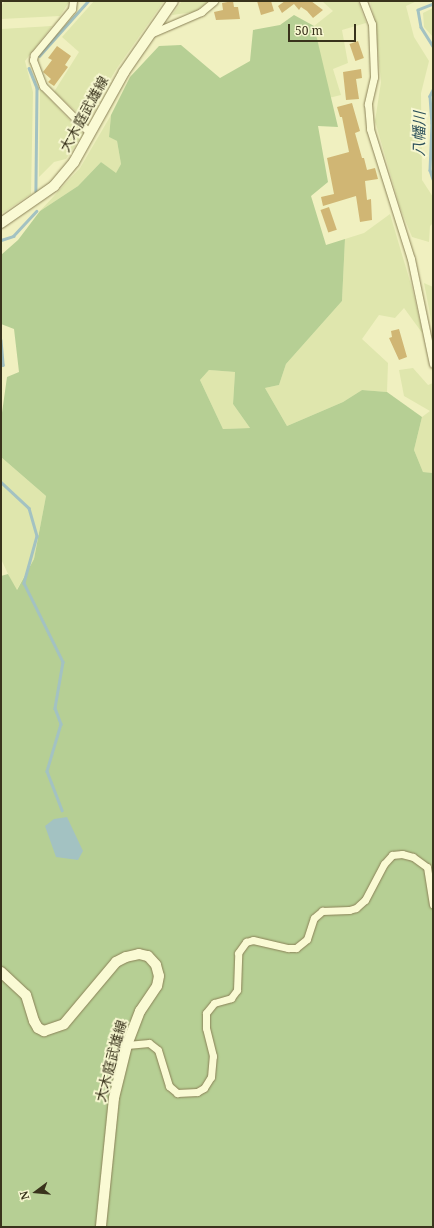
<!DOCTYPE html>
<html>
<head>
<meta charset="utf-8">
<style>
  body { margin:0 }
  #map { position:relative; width:434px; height:1228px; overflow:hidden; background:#f0f0c0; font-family:"Noto Serif","Noto Sans JP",serif }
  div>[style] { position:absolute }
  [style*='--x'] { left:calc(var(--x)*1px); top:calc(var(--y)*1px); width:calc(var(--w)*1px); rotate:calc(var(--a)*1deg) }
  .farmland>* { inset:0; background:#dfe6ad }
  .green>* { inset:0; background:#b6cf94 }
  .water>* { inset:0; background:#a3c2c2 }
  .stream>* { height:2.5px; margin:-1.25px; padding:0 1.25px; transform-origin:1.25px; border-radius:1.25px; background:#a3c2c2 }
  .building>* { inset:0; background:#d0b674; transform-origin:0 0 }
  .roads { filter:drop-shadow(0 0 1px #8a8157) drop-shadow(0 0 1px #8a8157) }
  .street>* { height:7px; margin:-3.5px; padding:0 3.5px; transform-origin:3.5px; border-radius:3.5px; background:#fafad4 }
  .secondary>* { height:10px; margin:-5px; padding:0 5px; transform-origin:5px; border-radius:5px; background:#fafad4 }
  span { translate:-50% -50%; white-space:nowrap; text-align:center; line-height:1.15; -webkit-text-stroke:4px #f7f7d0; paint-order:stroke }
  .street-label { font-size:14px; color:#39331c }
  .water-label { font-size:15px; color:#2b4f5a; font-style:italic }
  .frame { position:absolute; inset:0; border:2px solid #39331c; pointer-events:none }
  .north { position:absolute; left:16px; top:1172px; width:40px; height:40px; -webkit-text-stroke:3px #f7f7d0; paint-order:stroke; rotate:254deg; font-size:11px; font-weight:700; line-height:16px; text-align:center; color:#39331c }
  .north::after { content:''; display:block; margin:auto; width:14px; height:18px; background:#39331c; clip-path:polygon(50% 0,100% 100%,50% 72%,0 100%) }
  .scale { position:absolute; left:288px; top:24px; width:68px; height:18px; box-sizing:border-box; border:2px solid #39331c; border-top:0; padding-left:5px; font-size:12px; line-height:14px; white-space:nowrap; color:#39331c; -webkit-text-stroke:3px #f7f7d0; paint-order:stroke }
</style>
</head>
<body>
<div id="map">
  <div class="farmland">
    <div style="clip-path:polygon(5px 1px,68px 1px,69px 2px,60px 16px,1px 19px,1px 6px)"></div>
    <div style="clip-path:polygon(94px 1px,164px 1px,117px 68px,86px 120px,54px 92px,79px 52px,62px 37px)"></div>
    <div style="clip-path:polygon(182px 1px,208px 1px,195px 12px,172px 15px)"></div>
    <div style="clip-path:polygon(322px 1px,358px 1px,366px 23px,342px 30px,348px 63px,333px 69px,341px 95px,329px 98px,314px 26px,333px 11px)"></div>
    <div style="clip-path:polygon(370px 1px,417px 1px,406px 6px,414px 37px,429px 61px,421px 93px,422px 180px,433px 197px,433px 223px,430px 226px,429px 242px,412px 237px,400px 207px,375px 121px,381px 82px,375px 20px)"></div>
    <div style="clip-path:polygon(433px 8px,433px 37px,424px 27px,423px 13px)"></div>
    <div style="clip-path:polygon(52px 26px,25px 61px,33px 92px,31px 194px,1px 214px,1px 29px)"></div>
    <div style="clip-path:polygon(40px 89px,83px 134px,66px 159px,54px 162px,39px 177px)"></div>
    <div style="clip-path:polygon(111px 115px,109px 137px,117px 141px,121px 164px,116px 174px,101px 162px,78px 186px,40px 211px,80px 168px)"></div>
    <div style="clip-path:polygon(390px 214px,412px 288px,423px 334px,404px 308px,395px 318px,379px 315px,362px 339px,388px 363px,387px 392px,362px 390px,343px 402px,287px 426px,265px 388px,279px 385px,286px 364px,342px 301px,345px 239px,364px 233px)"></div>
    <div style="clip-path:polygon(424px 283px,433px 287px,433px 330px)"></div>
    <div style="clip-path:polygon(413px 368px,428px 385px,433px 383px,433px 473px,423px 472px,414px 450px,422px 417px,430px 411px,404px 396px,399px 370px)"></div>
    <div style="clip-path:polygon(209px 370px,235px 372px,233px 404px,250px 428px,223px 429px,200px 380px)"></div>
    <div style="clip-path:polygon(1px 457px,46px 496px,34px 559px,16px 591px,1px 559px)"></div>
  </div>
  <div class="green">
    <div style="clip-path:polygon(evenodd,294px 15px,314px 26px,338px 127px,318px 126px,328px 182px,311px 196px,326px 245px,345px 239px,342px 301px,286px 364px,279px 385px,265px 388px,287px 426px,343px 402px,362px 390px,387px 392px,422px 417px,414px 450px,423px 472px,433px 473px,433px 1227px,1px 1227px,1px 576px,8px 574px,17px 590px,34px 559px,46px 496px,1px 457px,1px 420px,7px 377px,19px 372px,14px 329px,1px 324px,1px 255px,18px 240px,40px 211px,78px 186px,101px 162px,116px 173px,121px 164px,117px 141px,109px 137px,111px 115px,130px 77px,159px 46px,181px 45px,220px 78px,250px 61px,253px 30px,280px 25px,294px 15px,209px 370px,235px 372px,233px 404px,250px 428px,223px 429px,200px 380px,209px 370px)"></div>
  </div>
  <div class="water">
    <div style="clip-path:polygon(67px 817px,83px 851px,78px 860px,56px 857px,45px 826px,54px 819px)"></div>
  </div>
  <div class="stream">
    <div style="--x:433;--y:4;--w:16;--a:158"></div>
    <div style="--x:418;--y:10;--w:17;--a:80"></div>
    <div style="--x:421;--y:27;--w:22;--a:58"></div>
    <div style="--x:39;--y:56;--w:74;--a:-48.3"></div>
    <div style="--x:29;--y:68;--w:22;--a:68"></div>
    <div style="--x:37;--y:88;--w:103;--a:90.6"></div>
    <div style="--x:433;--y:90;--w:7;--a:117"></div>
    <div style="--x:430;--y:96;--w:27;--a:86"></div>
    <div style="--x:432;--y:123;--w:47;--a:92.4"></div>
    <div style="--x:430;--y:170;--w:9;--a:72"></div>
    <div style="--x:1;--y:240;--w:13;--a:-18"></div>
    <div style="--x:13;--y:236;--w:34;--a:-47"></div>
    <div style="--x:1;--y:340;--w:25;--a:85"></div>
    <div style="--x:3;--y:365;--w:2;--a:153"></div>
    <div style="--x:1;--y:482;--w:38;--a:43"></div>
    <div style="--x:29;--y:508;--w:29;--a:74"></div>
    <div style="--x:37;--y:536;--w:49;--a:105.5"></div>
    <div style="--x:24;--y:583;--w:88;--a:63.7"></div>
    <div style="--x:63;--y:662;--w:47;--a:99.9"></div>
    <div style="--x:55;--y:708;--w:17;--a:69"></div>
    <div style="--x:61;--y:724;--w:49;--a:106.6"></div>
    <div style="--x:47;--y:771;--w:42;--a:69"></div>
  </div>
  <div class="building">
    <div style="clip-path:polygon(233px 1px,234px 7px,238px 7px,240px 19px,216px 20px,214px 12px,223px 10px,222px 3px)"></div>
    <div style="clip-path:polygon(257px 1px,271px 1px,274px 11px,261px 15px)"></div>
    <div style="clip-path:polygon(285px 1px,311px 1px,323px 10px,313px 18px,307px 11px,301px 7px,299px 10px,294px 4px,282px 13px,278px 6px)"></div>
    <div style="left:358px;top:41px;width:18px;height:9px;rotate:71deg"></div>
    <div style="clip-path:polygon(57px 46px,71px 56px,65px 65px,68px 67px,54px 86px,48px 82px,51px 79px,43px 72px,52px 60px,48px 58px)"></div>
    <div style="clip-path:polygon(361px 69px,362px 78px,356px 79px,359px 99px,346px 100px,343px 72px)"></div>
    <div style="clip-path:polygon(352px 103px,360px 131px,355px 133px,362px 158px,364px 158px,367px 170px,375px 168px,378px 179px,365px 181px,367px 200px,371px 199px,372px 220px,360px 222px,356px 196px,323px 206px,321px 197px,334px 194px,327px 158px,349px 152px,342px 117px,340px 117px,337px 107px)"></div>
    <div style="left:329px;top:207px;width:24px;height:9px;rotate:71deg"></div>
    <div style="clip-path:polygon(399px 329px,407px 357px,399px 360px,389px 338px,392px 337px,391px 331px)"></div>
  </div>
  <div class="roads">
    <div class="street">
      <div style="--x:73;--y:1;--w:8;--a:97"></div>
      <div style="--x:72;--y:9;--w:60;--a:129.6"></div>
      <div style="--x:34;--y:55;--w:5;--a:101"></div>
      <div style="--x:33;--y:60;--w:28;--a:69"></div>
      <div style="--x:43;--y:86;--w:66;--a:45"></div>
      <div style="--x:363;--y:1;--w:25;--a:69"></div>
      <div style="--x:372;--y:24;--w:53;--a:87.8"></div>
      <div style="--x:374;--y:77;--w:28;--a:103"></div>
      <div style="--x:368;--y:104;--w:25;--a:85"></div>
      <div style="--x:370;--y:129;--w:136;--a:72.5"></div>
      <div style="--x:411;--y:259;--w:107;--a:78.2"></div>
      <div style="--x:150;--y:34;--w:56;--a:-23.3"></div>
      <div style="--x:201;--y:12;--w:17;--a:-40"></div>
      <div style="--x:127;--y:1045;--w:22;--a:-5"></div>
      <div style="--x:149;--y:1043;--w:11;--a:38"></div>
      <div style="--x:158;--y:1050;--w:38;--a:73"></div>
      <div style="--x:169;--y:1086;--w:11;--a:41"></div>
      <div style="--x:177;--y:1093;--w:20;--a:-3"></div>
      <div style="--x:197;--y:1092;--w:8;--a:-30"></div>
      <div style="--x:204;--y:1088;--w:13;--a:-58"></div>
      <div style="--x:211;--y:1077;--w:21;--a:-85"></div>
      <div style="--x:213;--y:1056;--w:29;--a:-104"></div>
      <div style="--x:206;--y:1028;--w:15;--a:-90"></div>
      <div style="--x:206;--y:1013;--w:13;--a:-51"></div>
      <div style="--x:214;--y:1003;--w:18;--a:-16"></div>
      <div style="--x:231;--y:998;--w:10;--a:-53"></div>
      <div style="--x:237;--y:990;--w:37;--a:-88"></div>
      <div style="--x:238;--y:953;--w:14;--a:-54"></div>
      <div style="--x:246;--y:942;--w:7;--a:-16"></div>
      <div style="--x:253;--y:940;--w:36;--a:13"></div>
      <div style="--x:288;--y:948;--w:8;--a:0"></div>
      <div style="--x:296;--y:948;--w:14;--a:-39"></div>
      <div style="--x:307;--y:939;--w:22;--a:-72"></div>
      <div style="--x:314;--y:918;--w:11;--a:-41"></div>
      <div style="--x:322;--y:911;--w:27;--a:-2"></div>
      <div style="--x:349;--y:910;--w:7;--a:-16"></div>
      <div style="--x:356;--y:908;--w:12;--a:-42"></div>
      <div style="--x:365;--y:900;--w:41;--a:-62.2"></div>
      <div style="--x:384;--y:864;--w:12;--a:-48"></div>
      <div style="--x:392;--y:855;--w:10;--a:-6"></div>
      <div style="--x:402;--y:854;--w:11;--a:15"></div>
      <div style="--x:413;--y:857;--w:17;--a:36"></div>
      <div style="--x:427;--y:867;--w:38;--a:81"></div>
    </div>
    <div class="secondary">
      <div style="--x:1;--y:223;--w:65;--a:-34.9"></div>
      <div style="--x:54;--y:186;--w:31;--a:-50"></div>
      <div style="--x:74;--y:162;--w:103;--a:-60.9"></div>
      <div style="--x:124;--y:72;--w:86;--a:-55.4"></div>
      <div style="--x:1;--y:972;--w:34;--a:43"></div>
      <div style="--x:26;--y:995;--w:27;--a:73"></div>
      <div style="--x:34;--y:1021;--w:8;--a:60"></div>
      <div style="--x:38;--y:1028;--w:7;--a:27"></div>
      <div style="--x:44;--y:1031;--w:21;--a:-19"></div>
      <div style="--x:64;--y:1024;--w:81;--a:-50"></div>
      <div style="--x:116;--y:962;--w:11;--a:-27"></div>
      <div style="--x:126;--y:957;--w:13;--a:-13"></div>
      <div style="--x:139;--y:954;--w:9;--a:13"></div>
      <div style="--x:148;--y:956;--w:12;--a:48"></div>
      <div style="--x:156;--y:965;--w:11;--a:75"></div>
      <div style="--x:159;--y:976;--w:10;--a:101"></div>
      <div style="--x:157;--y:986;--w:30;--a:124"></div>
      <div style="--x:140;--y:1011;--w:36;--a:111"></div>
      <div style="--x:127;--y:1045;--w:55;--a:103.8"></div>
      <div style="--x:114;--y:1098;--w:130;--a:95.8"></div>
    </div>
  </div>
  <div class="street-label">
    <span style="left:84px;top:114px;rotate:-61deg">大木庭武雄線</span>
    <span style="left:111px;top:1061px;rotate:-75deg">大木庭武雄線</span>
  </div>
  <div class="water-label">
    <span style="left:419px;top:134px;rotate:-89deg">八幡川</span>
  </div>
  <div class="frame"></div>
  <div class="north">N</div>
  <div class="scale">50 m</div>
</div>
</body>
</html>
